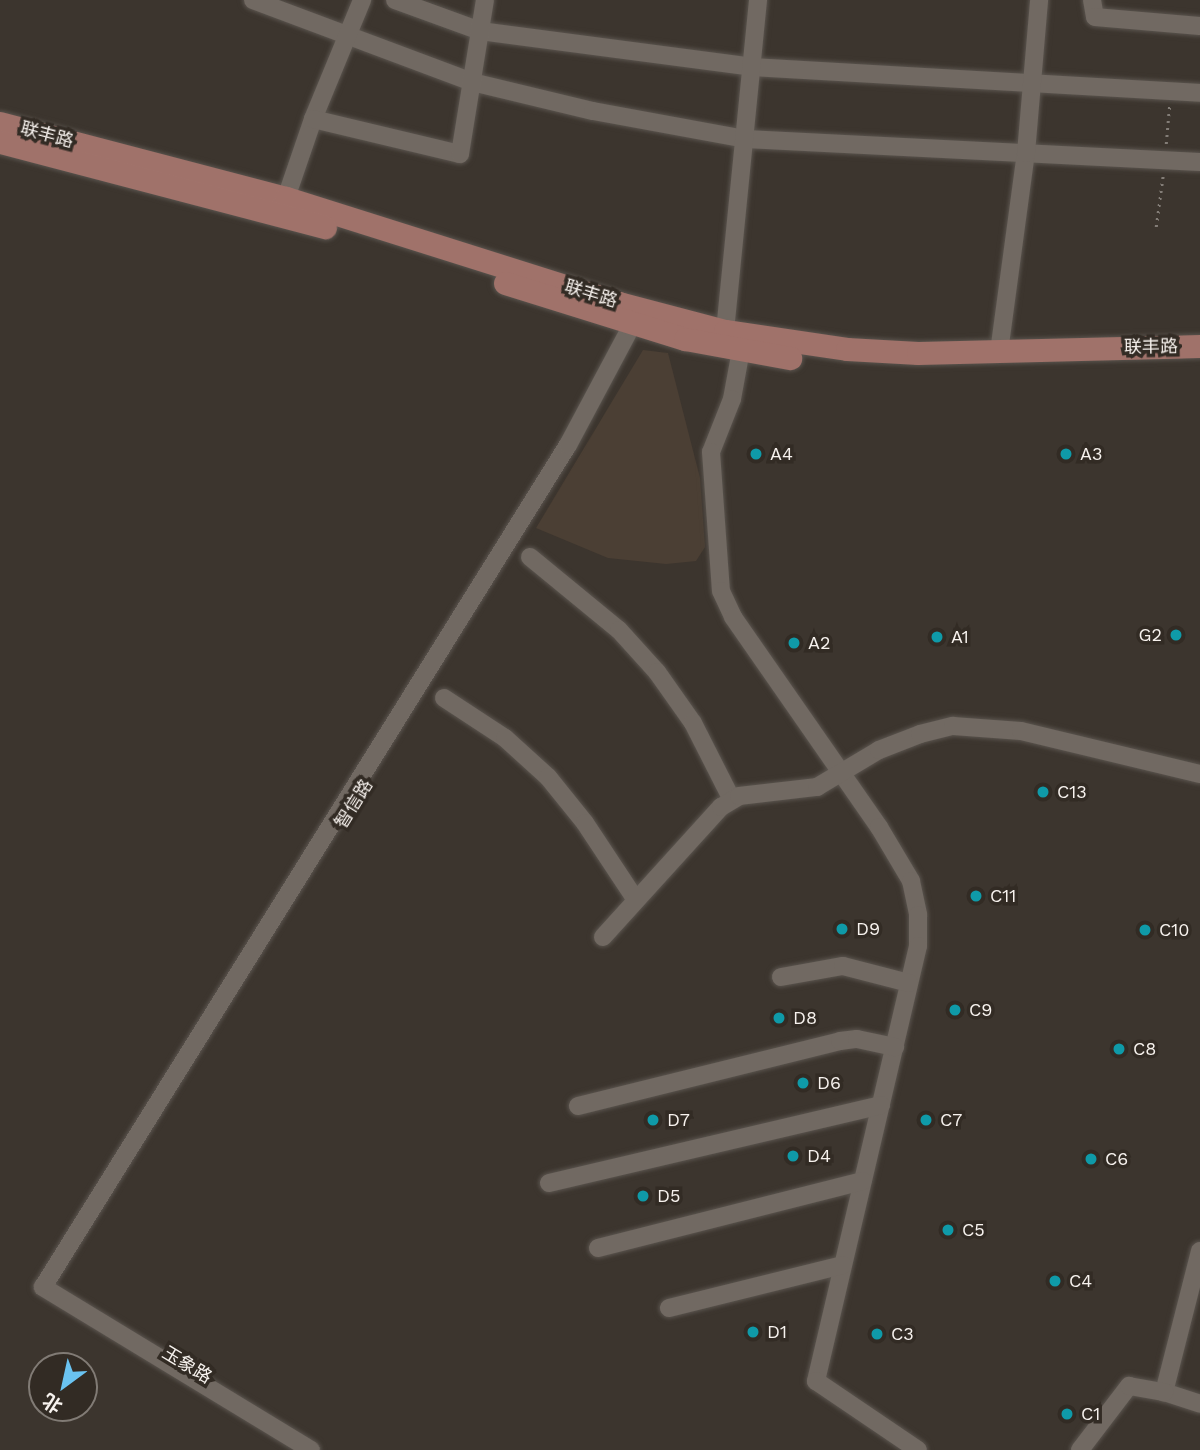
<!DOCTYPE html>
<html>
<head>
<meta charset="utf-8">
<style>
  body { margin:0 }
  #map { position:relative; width:1200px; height:1450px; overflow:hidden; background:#3c352e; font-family:"Work Sans","Noto Sans SC",sans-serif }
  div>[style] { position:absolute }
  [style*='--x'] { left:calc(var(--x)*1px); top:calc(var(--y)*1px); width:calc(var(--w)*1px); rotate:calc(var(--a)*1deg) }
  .built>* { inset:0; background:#4b3f34 }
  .path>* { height:2.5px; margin-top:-1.25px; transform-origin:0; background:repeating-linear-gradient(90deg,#837d77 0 2px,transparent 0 7px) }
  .roads { filter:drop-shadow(0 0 2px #5a544e) drop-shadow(0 0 2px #5a544e) }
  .minor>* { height:18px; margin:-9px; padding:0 9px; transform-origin:9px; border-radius:9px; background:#716962 }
  .major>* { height:23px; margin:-11.5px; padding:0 11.5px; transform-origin:11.5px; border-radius:11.5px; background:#a0726a }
  .dots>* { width:19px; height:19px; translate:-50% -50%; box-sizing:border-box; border:4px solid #322b24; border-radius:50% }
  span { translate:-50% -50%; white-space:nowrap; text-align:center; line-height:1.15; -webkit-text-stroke:7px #322b24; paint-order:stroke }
  .street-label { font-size:18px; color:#f7f2ee }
  .poi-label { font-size:18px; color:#f7f2ee }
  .left { translate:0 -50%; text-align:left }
  .right { translate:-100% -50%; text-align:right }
  .north { position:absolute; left:28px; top:1352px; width:70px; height:70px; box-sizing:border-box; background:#322b24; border:2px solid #817b75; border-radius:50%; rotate:213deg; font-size:19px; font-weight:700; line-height:28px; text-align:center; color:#f7f2ee }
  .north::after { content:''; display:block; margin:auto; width:24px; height:32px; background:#6ac3f1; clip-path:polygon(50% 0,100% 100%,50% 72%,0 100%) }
</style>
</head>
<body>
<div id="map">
  <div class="built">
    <div style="clip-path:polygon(643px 350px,668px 353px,700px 478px,705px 547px,696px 561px,666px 564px,608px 558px,536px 528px)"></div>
  </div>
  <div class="path">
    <div style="--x:1166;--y:144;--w:38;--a:-85"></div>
    <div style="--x:1156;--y:227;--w:52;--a:-82.3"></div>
  </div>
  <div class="roads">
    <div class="minor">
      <div style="--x:253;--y:0;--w:234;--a:20.5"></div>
      <div style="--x:472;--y:82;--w:124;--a:13.5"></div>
      <div style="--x:593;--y:111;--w:155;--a:10.4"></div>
      <div style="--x:745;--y:139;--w:456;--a:2.9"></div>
      <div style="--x:395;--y:0;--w:90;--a:20"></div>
      <div style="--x:480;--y:31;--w:274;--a:7.5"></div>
      <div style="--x:752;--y:67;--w:449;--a:3.3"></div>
      <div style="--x:1092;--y:0;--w:17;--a:80"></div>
      <div style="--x:1095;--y:17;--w:105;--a:4.9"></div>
      <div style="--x:313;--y:119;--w:129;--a:-67.6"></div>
      <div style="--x:286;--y:198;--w:83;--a:-71.1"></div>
      <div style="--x:313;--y:119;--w:151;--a:13.4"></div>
      <div style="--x:460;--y:154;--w:156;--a:-80.8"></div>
      <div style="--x:725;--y:331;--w:333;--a:-84.3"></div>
      <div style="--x:741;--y:350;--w:50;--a:100.4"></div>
      <div style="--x:732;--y:399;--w:57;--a:111.6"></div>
      <div style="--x:711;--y:452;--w:139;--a:85.9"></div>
      <div style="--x:721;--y:591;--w:29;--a:65"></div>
      <div style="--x:733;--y:617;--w:256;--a:55.2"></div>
      <div style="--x:879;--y:827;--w:63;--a:59.3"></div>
      <div style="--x:911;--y:881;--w:35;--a:78"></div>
      <div style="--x:918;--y:915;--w:31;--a:90"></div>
      <div style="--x:918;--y:946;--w:447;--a:103.2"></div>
      <div style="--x:816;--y:1381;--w:123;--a:34.1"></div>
      <div style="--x:999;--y:352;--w:201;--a:-82.3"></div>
      <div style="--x:1026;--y:153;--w:154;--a:-85.1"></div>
      <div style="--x:530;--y:557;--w:115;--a:39.4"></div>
      <div style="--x:619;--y:630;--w:57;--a:47.9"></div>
      <div style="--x:657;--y:672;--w:62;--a:54.8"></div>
      <div style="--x:693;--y:723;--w:86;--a:63.1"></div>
      <div style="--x:444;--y:698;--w:73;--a:33.3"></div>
      <div style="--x:505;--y:738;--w:58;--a:42.2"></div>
      <div style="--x:548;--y:777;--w:59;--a:51.2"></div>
      <div style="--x:585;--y:823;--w:92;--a:56.5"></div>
      <div style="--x:603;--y:937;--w:176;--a:-47.8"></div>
      <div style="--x:721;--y:807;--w:21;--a:-31"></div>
      <div style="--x:739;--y:796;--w:79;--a:-6.6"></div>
      <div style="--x:817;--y:787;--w:72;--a:-30.8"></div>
      <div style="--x:879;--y:750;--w:44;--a:-21.3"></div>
      <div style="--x:920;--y:734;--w:34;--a:-14"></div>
      <div style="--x:953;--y:726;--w:68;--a:4.2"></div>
      <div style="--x:1021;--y:731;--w:184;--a:13.5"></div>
      <div style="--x:781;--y:977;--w:63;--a:-10.1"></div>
      <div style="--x:843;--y:966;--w:68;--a:14.4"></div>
      <div style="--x:578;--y:1106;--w:270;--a:-13.9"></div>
      <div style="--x:840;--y:1041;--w:17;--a:-7"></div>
      <div style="--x:857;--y:1039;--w:39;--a:12"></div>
      <div style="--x:549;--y:1183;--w:341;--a:-13.2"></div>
      <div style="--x:598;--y:1248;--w:273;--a:-14.2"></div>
      <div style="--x:1200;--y:1251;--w:146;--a:104.3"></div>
      <div style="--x:1164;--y:1392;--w:38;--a:18"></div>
      <div style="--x:669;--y:1308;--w:179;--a:-13.9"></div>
      <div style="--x:311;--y:1450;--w:314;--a:-148.7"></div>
      <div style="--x:43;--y:1287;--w:992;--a:-58.06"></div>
      <div style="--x:568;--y:445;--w:151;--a:-61.9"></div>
      <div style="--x:1080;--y:1450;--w:81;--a:-52.6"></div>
      <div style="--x:1129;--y:1386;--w:36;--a:10"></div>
    </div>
    <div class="major">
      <div style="--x:0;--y:123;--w:296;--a:14.7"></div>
      <div style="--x:286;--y:198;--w:349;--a:17.5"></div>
      <div style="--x:619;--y:303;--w:110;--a:14.8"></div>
      <div style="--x:725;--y:331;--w:123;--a:8.4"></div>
      <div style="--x:847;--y:349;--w:71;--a:3.2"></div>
      <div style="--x:918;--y:353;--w:282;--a:-1.4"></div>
      <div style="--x:0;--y:142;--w:336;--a:14.7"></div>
      <div style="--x:505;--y:283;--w:189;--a:17.3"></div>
      <div style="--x:685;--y:339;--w:107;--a:10.3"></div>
    </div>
  </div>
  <div class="dots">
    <div style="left:756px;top:454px;background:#0f9aa8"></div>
    <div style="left:1066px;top:454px;background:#0f9aa8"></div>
    <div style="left:1176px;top:635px;background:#0f9aa8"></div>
    <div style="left:937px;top:637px;background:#0f9aa8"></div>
    <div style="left:794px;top:643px;background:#0f9aa8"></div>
    <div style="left:1043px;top:792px;background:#0f9aa8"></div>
    <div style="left:976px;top:896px;background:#0f9aa8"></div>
    <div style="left:842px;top:929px;background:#0f9aa8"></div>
    <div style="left:1145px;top:930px;background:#0f9aa8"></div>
    <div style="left:955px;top:1010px;background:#0f9aa8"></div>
    <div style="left:779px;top:1018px;background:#0f9aa8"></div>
    <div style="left:1119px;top:1049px;background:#0f9aa8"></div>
    <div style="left:803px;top:1083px;background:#0f9aa8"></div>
    <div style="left:653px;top:1120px;background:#0f9aa8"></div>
    <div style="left:926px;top:1120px;background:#0f9aa8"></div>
    <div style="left:793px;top:1156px;background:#0f9aa8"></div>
    <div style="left:1091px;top:1159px;background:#0f9aa8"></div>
    <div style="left:643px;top:1196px;background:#0f9aa8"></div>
    <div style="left:948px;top:1230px;background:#0f9aa8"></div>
    <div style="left:1055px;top:1281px;background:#0f9aa8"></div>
    <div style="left:753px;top:1332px;background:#0f9aa8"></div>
    <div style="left:877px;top:1334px;background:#0f9aa8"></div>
    <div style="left:1067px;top:1414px;background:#0f9aa8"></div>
  </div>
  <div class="street-label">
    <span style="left:47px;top:135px;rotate:15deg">联丰路</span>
    <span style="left:591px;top:294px;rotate:17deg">联丰路</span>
    <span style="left:1151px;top:347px;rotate:-1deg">联丰路</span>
    <span style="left:354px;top:804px;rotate:-58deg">智信路</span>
    <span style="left:187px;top:1365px;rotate:31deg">玉象路</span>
  </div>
  <div class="poi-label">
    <span class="left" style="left:770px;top:454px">A4</span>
    <span class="left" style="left:1080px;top:454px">A3</span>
    <span class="right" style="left:1162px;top:635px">G2</span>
    <span class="left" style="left:951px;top:637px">A1</span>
    <span class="left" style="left:808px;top:643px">A2</span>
    <span class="left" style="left:1057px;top:792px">C13</span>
    <span class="left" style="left:990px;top:896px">C11</span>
    <span class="left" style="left:856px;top:929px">D9</span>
    <span class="left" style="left:1159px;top:930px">C10</span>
    <span class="left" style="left:969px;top:1010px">C9</span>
    <span class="left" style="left:793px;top:1018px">D8</span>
    <span class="left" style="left:1133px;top:1049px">C8</span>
    <span class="left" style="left:817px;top:1083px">D6</span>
    <span class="left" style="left:667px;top:1120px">D7</span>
    <span class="left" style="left:940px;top:1120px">C7</span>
    <span class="left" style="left:807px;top:1156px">D4</span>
    <span class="left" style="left:1105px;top:1159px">C6</span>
    <span class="left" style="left:657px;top:1196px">D5</span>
    <span class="left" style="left:962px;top:1230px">C5</span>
    <span class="left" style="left:1069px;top:1281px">C4</span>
    <span class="left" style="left:767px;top:1332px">D1</span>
    <span class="left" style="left:891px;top:1334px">C3</span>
    <span class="left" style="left:1081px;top:1414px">C1</span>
  </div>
  <div class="north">北</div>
</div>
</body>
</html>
